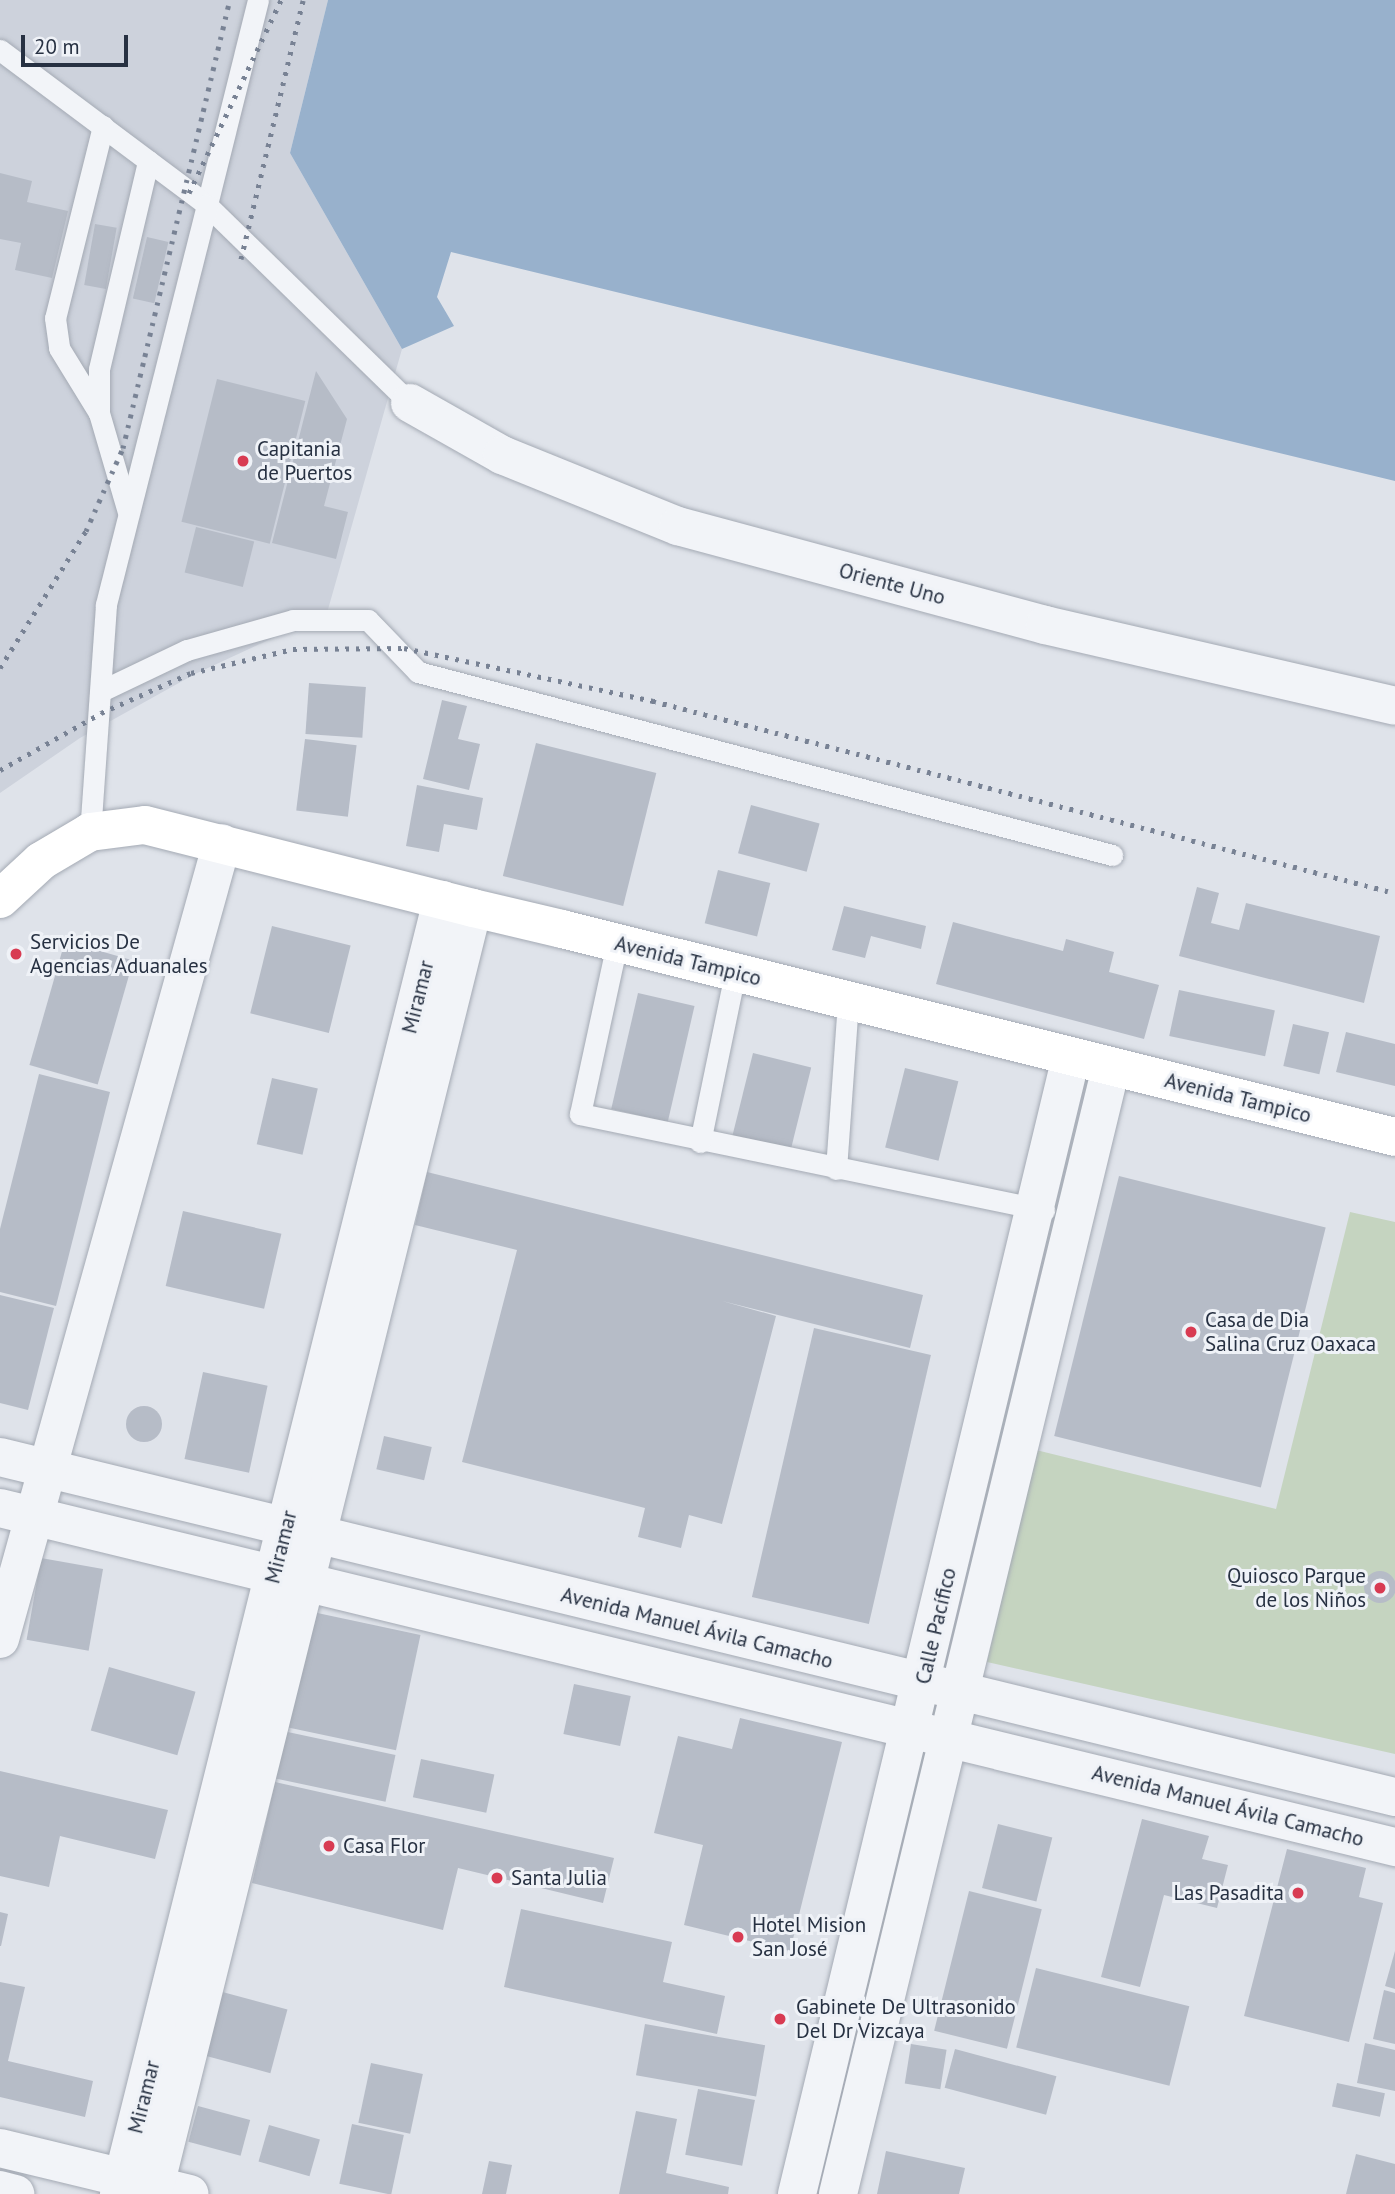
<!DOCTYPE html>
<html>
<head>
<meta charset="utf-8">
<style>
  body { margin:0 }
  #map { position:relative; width:1395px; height:2194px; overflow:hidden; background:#dfe3ea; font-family:"PT Sans",sans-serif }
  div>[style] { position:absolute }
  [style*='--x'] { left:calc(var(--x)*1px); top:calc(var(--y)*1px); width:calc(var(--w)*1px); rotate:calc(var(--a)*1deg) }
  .built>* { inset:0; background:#cdd2dc }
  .green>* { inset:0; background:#c5d4c0 }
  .water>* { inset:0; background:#98b1cc }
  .building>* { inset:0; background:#b6bcc7; transform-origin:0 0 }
  .round { border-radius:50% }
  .roads { filter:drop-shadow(0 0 2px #a4aab4) drop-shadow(0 0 2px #a4aab4) }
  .lane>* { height:21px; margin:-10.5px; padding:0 10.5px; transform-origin:10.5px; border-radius:10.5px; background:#f2f4f8 }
  .street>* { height:38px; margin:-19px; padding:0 19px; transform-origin:19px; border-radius:19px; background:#f2f4f8 }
  .secondary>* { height:38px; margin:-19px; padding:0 19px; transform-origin:19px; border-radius:19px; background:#fff }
  .primary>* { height:38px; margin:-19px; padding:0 19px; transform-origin:19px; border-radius:19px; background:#fff }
  .rail>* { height:5px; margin-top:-2.5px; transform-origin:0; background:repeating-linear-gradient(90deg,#788294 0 3.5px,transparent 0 10.5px) }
  .dots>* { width:19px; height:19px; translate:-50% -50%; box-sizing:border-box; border:4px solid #eff2f7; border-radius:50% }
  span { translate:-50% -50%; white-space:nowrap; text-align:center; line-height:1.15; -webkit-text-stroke:6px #eff2f7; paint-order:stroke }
  .poi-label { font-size:21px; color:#273142 }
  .left { translate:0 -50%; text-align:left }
  .right { translate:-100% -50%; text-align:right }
  .street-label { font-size:21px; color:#273142 }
  .scale { position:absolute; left:21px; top:35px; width:107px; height:32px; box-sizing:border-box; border:4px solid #273142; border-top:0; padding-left:9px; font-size:21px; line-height:24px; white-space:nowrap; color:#273142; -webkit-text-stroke:5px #eff2f7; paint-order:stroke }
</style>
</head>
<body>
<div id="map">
  <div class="built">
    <div style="clip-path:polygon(0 0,328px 0,290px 153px,402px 349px,327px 613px,195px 674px,80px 738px,0 793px)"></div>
  </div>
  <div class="green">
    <div style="clip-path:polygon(1350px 1212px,1395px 1222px,1395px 1754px,987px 1662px,1036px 1450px,1276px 1509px)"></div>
  </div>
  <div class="water">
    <div style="clip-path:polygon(328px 0,1395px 0,1395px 481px,451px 252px,437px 297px,454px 326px,402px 349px,290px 153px)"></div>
  </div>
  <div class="building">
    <div style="clip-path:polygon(0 173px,32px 181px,27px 202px,68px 211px,52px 278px,15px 270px,21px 243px,0 239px)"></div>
    <div style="left:95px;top:224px;width:22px;height:62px;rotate:10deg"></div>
    <div style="left:147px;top:237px;width:22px;height:63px;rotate:13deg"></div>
    <div style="clip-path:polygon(316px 371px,347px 419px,324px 506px,348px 512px,336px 559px,272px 543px)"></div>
    <div style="left:217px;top:379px;width:91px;height:147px;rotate:14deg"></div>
    <div style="left:196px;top:527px;width:60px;height:47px;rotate:14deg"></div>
    <div style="left:309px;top:683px;width:57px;height:51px;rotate:4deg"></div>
    <div style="clip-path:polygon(442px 700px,467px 706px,458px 739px,480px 744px,469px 790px,423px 779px)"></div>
    <div style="left:305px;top:739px;width:52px;height:72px;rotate:7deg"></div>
    <div style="left:536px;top:743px;width:124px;height:137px;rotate:14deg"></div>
    <div style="clip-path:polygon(417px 785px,483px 798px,477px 830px,444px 824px,439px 852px,406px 846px)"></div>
    <div style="left:751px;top:805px;width:71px;height:50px;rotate:15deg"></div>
    <div style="left:718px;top:870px;width:54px;height:55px;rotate:14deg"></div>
    <div style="clip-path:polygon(1197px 887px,1219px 893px,1211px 923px,1239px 930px,1246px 903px,1380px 936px,1364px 1003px,1179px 956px)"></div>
    <div style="clip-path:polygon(844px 906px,926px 926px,921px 949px,871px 936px,865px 958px,832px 950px)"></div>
    <div style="clip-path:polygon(953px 922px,1063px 951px,1066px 939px,1114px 952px,1109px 972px,1159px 985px,1144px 1039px,936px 984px)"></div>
    <div style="left:272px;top:926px;width:81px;height:90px;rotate:14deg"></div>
    <div style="left:65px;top:941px;width:71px;height:129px;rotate:16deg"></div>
    <div style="left:1179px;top:990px;width:98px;height:47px;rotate:12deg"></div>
    <div style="left:638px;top:993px;width:58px;height:119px;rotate:13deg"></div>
    <div style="left:1293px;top:1024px;width:37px;height:43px;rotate:13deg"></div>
    <div style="clip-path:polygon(1346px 1032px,1395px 1044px,1395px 1086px,1336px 1072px)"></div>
    <div style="left:753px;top:1053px;width:60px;height:87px;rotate:14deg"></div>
    <div style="left:905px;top:1068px;width:55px;height:82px;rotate:14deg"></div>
    <div style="clip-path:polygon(39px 1074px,110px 1092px,56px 1306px,0 1292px,0 1229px)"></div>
    <div style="left:272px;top:1078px;width:47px;height:68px;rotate:13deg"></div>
    <div style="clip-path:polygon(427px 1172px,923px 1295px,910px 1348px,722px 1301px,776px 1316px,722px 1524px,689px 1515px,681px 1548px,638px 1537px,645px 1508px,462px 1462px,517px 1250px,415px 1225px)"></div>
    <div style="left:1119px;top:1176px;width:213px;height:268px;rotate:14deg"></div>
    <div style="left:183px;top:1211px;width:101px;height:77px;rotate:13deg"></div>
    <div style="clip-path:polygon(0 1295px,54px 1308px,28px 1410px,0 1403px)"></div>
    <div style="left:814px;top:1328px;width:120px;height:276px;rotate:13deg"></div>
    <div style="left:203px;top:1372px;width:66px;height:89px;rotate:12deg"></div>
    <div class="round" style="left:126px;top:1406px;width:36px;height:36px"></div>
    <div style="left:384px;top:1436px;width:49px;height:34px;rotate:13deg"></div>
    <div style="left:41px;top:1558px;width:63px;height:83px;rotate:10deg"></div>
    <div class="round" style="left:1364px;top:1571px;width:32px;height:32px"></div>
    <div style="left:308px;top:1611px;width:115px;height:118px;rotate:12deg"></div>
    <div style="left:109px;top:1667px;width:90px;height:66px;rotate:16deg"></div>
    <div style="left:574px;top:1684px;width:58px;height:51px;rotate:12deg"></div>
    <div style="clip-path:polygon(740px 1718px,842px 1742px,790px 1951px,684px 1925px,703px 1845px,654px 1833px,678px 1736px,732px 1749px)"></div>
    <div style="left:283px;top:1731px;width:115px;height:48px;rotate:12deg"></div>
    <div style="left:421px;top:1759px;width:75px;height:39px;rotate:12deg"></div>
    <div style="clip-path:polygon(0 1771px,168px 1810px,155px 1859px,60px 1836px,49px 1887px,0 1876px)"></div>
    <div style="clip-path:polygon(275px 1782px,614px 1858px,603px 1903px,458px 1868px,443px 1930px,252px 1883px)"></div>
    <div style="clip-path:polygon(1142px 1819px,1209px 1836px,1202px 1859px,1228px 1865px,1217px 1908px,1164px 1895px,1140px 1987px,1101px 1977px)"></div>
    <div style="left:998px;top:1824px;width:56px;height:66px;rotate:14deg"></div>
    <div style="clip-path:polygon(1287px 1849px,1366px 1868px,1359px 1897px,1383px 1903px,1349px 2042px,1244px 2016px)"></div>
    <div style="left:969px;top:1891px;width:75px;height:144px;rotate:14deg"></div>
    <div style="clip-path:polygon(521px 1909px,672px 1942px,663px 1982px,725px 1996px,717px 2034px,504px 1987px)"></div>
    <div style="clip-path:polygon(0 1912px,8px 1914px,1px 1946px,0 1946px)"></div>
    <div style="clip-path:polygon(1395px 1951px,1395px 1989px,1385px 1986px)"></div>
    <div style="left:1036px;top:1968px;width:158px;height:82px;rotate:14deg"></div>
    <div style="clip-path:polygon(0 1982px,25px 1987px,8px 2061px,93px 2081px,85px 2117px,0 2097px)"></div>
    <div style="left:215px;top:1990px;width:75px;height:66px;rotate:15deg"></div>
    <div style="clip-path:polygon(1384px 1990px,1395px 1993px,1395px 2044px,1373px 2039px)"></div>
    <div style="left:645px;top:2024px;width:122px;height:52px;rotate:10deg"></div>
    <div style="clip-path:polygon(1365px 2043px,1395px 2050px,1395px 2091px,1357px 2083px)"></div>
    <div style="left:911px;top:2044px;width:36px;height:40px;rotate:9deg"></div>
    <div style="left:955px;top:2049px;width:105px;height:40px;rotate:15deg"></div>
    <div style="left:371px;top:2063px;width:53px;height:61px;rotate:12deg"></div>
    <div style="left:1337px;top:2083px;width:49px;height:24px;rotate:12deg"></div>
    <div style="left:698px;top:2089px;width:58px;height:67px;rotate:11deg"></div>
    <div style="left:198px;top:2106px;width:54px;height:37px;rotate:15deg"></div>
    <div style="clip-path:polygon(636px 2111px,677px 2119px,666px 2173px,729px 2187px,728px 2194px,619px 2194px)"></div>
    <div style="left:352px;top:2124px;width:53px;height:61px;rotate:12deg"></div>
    <div style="left:269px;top:2125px;width:53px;height:38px;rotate:16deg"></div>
    <div style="clip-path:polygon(886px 2151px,965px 2168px,959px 2194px,877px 2194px)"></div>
    <div style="clip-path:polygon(1356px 2154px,1395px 2164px,1395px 2194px,1346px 2194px)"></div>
    <div style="clip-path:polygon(489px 2161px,512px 2165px,506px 2194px,482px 2194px)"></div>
  </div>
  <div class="roads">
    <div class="lane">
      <div style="--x:258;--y:0;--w:211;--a:104"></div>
      <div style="--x:207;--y:205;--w:284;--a:44.3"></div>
      <div style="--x:0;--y:50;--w:259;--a:36.8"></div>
      <div style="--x:207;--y:205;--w:413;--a:104.2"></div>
      <div style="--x:106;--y:605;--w:228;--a:94"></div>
      <div style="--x:103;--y:126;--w:198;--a:104"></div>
      <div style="--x:55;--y:318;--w:30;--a:82"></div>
      <div style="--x:59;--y:348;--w:76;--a:58.4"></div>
      <div style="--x:99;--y:413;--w:103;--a:73.7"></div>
      <div style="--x:99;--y:413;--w:44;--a:-90"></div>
      <div style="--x:99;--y:369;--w:214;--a:-76.7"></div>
      <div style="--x:101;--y:691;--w:95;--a:-25.5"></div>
      <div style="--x:187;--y:650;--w:110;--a:-15.8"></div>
      <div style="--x:293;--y:620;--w:75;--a:0"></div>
      <div style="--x:368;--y:620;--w:72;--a:46.1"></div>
      <div style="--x:418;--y:672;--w:718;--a:14.77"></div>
      <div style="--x:617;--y:943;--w:175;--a:102.2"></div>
      <div style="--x:580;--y:1114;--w:474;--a:11.7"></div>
      <div style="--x:700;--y:1142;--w:173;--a:-78.3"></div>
      <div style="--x:836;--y:1169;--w:168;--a:-85.9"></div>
    </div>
    <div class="street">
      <div style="--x:410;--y:403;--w:106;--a:29.5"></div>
      <div style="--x:502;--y:455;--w:190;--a:22"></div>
      <div style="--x:678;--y:526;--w:380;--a:15.1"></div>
      <div style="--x:1045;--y:625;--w:359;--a:13"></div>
      <div style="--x:0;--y:1457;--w:1436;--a:13.7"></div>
      <div style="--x:0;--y:1508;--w:1436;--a:13.66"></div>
      <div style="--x:0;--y:1639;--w:826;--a:-74.42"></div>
      <div style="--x:0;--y:2148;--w:195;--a:13.6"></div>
      <div style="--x:0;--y:2190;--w:16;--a:15"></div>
      <div style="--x:119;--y:2194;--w:1334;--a:-75.98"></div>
      <div style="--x:153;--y:2194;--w:1325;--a:-76.03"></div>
      <div style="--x:797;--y:2194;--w:1170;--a:-76.45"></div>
      <div style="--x:838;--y:2194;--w:1160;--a:-76.38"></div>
    </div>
    <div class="secondary">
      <div style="--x:0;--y:899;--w:56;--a:-42.8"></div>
      <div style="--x:41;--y:861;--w:57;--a:-30.6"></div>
      <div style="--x:90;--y:832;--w:55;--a:-7.3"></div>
      <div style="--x:145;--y:825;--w:338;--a:14.2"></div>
      <div style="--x:562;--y:929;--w:859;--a:14.02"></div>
    </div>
    <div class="primary">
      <div style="--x:473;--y:908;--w:91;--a:13.3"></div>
    </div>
  </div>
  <div class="rail">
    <div style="--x:189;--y:193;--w:214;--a:-64.5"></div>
    <div style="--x:241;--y:259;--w:266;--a:-76.5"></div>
    <div style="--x:0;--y:668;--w:162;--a:-57.9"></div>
    <div style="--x:86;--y:531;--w:91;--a:-66"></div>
    <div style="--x:123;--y:448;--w:461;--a:-76.6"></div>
    <div style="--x:0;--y:770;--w:116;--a:-29.4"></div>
    <div style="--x:101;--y:713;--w:98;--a:-24"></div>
    <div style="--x:191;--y:673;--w:105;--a:-13.2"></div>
    <div style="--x:293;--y:649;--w:111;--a:-0.5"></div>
    <div style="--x:404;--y:648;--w:255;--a:12"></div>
    <div style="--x:653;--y:701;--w:766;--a:14.51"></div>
  </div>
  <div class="dots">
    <div style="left:243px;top:461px;background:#d83b52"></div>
    <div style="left:16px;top:954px;background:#d83b52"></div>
    <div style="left:1191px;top:1332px;background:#d83b52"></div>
    <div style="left:1380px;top:1588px;background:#d83b52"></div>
    <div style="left:329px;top:1846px;background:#d83b52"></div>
    <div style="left:497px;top:1878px;background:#d83b52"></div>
    <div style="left:1298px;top:1893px;background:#d83b52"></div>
    <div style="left:738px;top:1937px;background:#d83b52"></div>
    <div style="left:780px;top:2019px;background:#d83b52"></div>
  </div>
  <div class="poi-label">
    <span class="left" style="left:257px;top:461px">Capitania<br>de Puertos</span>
    <span class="left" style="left:30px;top:954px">Servicios De<br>Agencias Aduanales</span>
    <span class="left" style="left:1205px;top:1332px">Casa de Dia<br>Salina Cruz Oaxaca</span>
    <span class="right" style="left:1366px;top:1588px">Quiosco Parque<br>de los Niños</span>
    <span class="left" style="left:343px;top:1846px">Casa Flor</span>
    <span class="left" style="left:511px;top:1878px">Santa Julia</span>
    <span class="right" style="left:1284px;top:1893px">Las Pasadita</span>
    <span class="left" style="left:752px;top:1937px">Hotel Mision<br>San José</span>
    <span class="left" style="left:796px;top:2019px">Gabinete De Ultrasonido<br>Del Dr Vizcaya</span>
  </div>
  <div class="street-label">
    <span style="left:892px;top:584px;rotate:15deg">Oriente Uno</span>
    <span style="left:688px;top:961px;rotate:14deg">Avenida Tampico</span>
    <span style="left:418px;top:997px;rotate:-76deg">Miramar</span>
    <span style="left:1238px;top:1098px;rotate:14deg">Avenida Tampico</span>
    <span style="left:281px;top:1547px;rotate:-76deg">Miramar</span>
    <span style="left:936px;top:1626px;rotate:-77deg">Calle Pacífico</span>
    <span style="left:697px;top:1628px;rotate:14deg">Avenida Manuel Ávila Camacho</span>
    <span style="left:1228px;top:1806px;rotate:14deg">Avenida Manuel Ávila Camacho</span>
    <span style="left:144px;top:2097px;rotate:-76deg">Miramar</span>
  </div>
  <div class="scale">20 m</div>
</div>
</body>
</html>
